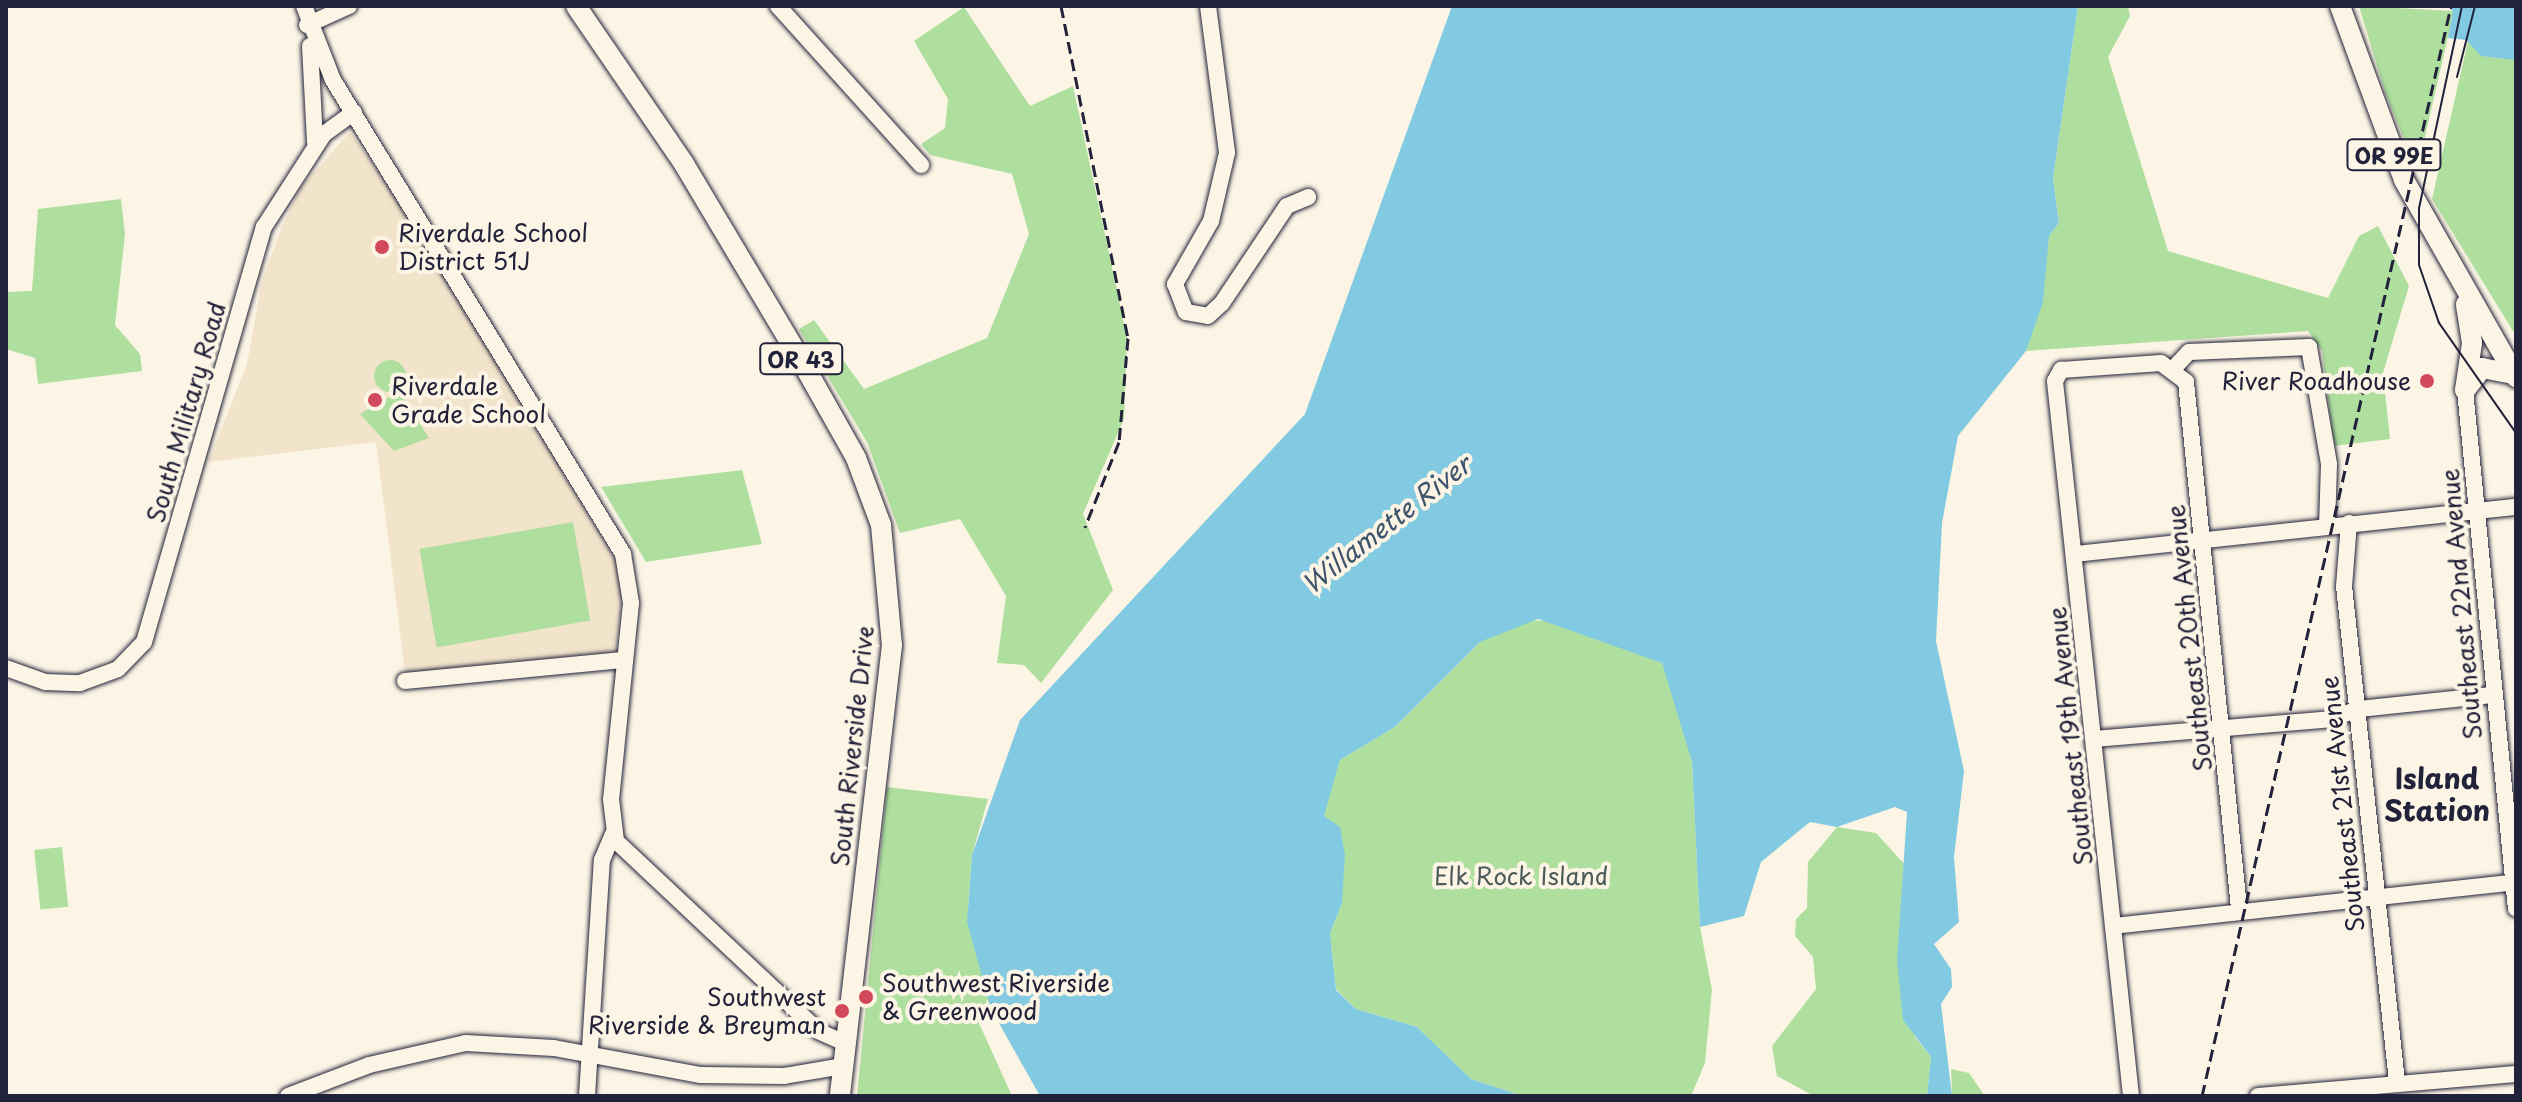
<!DOCTYPE html>
<html>
<head>
<meta charset="utf-8">
<style>
  body { margin:0 }
  #map { position:relative; width:2522px; height:1102px; overflow:hidden; background:#fcf5e5; font-family:"Playpen Sans",sans-serif }
  div>[style] { position:absolute }
  [style*='--x'] { left:calc(var(--x)*1px); top:calc(var(--y)*1px); width:calc(var(--w)*1px); rotate:calc(var(--a)*1deg) }
  .built>* { inset:0; background:#f2e4cb }
  .green>* { inset:0; background:#afdf9f; transform-origin:0 0 }
  .round { border-radius:50% }
  .water>* { inset:0; background:#81cae1 }
  .roads { filter:drop-shadow(0 0 2px #22223b) drop-shadow(0 0 2px #22223b) }
  .minor>* { height:16px; margin:-8px; padding:0 8px; transform-origin:8px; border-radius:8px; background:#fcf5e5 }
  .major>* { height:20px; margin:-10px; padding:0 10px; transform-origin:10px; border-radius:10px; background:#fcf5e5 }
  .tram>* { height:2px; margin:-1px; padding:0 1px; transform-origin:1px; border-radius:1px; background:#22223b }
  .rail>* { height:3px; margin-top:-1.5px; transform-origin:0; background:repeating-linear-gradient(90deg,#22223b 0 12px,transparent 0 18px) }
  .dots>* { width:22px; height:22px; translate:-50% -50%; box-sizing:border-box; border:4px solid #fcf5e5; border-radius:50% }
  span { translate:-50% -50%; white-space:nowrap; text-align:center; line-height:1.15; -webkit-text-stroke:8px #fcf5e5; paint-order:stroke }
  .shield-label span { padding:2px 6px; background:#fcf5e5; border:2px solid; border-radius:6px; -webkit-text-stroke-width:0 }
  .shield-label { font-size:22px; color:#22223b; font-weight:700 }
  .poi-label { font-size:24px; color:#22223b }
  .left { translate:0 -50%; text-align:left }
  .right { translate:-100% -50%; text-align:right }
  .street-label { font-size:24px; color:#22223b }
  .park-label { font-size:24px; color:#4c5b59 }
  .water-label { font-size:26px; color:#3e546d; font-style:italic }
  .quarter-label { font-size:28px; color:#22223b; font-weight:700 }
  .frame { position:absolute; inset:0; border:8px solid #22223b; pointer-events:none }
</style>
</head>
<body>
<div id="map">
  <div class="built">
    <div style="clip-path:polygon(350px 132px,402px 206px,624px 574px,615px 654px,406px 680px,376px 442px,208px 462px,247px 364px,262px 281px,281px 229px,300px 188px)"></div>
  </div>
  <div class="green">
    <div style="clip-path:polygon(2078px 6px,2128px 6px,2130px 16px,2108px 57px,2168px 251px,2328px 298px,2359px 236px,2378px 226px,2409px 286px,2383px 373px,2390px 439px,2334px 446px,2322px 351px,2308px 331px,2026px 351px,2049px 236px,2059px 223px,2053px 178px)"></div>
    <div style="clip-path:polygon(2359px 6px,2454px 11px,2417px 171px,2385px 92px)"></div>
    <div style="clip-path:polygon(2476px 6px,2516px 6px,2516px 336px,2432px 199px)"></div>
    <div style="clip-path:polygon(964px 7px,1030px 106px,1073px 86px,1127px 337px,1124px 419px,1083px 514px,1113px 590px,1041px 683px,1024px 665px,997px 663px,1006px 596px,960px 519px,900px 533px,867px 442px,799px 329px,814px 320px,864px 389px,987px 338px,1029px 234px,1012px 174px,930px 155px,921px 144px,945px 128px,948px 99px,914px 41px)"></div>
    <div style="clip-path:polygon(121px 199px,125px 234px,115px 325px,140px 354px,142px 371px,38px 384px,35px 358px,6px 349px,6px 292px,32px 291px,38px 209px)"></div>
    <div class="round" style="left:374px;top:360px;width:32px;height:32px"></div>
    <div style="clip-path:polygon(399px 391px,429px 438px,394px 451px,360px 414px)"></div>
    <div style="clip-path:polygon(742px 470px,762px 544px,646px 562px,601px 487px)"></div>
    <div style="left:573px;top:522px;width:100px;height:156px;rotate:80deg"></div>
    <div style="clip-path:polygon(1529px 620px,1559px 622px,1662px 663px,1678px 708px,1692px 762px,1700px 927px,1712px 990px,1705px 1063px,1691px 1096px,1523px 1096px,1471px 1079px,1417px 1027px,1356px 1009px,1336px 989px,1330px 933px,1342px 903px,1323px 816px,1340px 760px,1395px 727px,1480px 642px)"></div>
    <div style="clip-path:polygon(887px 787px,988px 799px,972px 855px,968px 906px,994px 1015px,979px 1023px,1012px 1096px,857px 1096px)"></div>
    <div style="clip-path:polygon(1837px 827px,1876px 833px,1908px 868px,1915px 1037px,1931px 1057px,1927px 1096px,1814px 1096px,1777px 1076px,1772px 1046px,1816px 989px,1813px 957px,1795px 936px,1796px 919px,1807px 908px,1808px 862px)"></div>
    <div style="left:62px;top:847px;width:60px;height:28px;rotate:84deg"></div>
    <div style="clip-path:polygon(1951px 1069px,1969px 1073px,1985px 1096px,1952px 1096px)"></div>
  </div>
  <div class="water">
    <div style="clip-path:polygon(1452px 6px,2078px 6px,2053px 178px,2059px 223px,2049px 236px,2043px 302px,2026px 351px,1958px 436px,1942px 523px,1936px 641px,1964px 771px,1954px 857px,1959px 922px,1934px 944px,1951px 969px,1952px 987px,1941px 1004px,1952px 1096px,1927px 1096px,1931px 1057px,1903px 1020px,1897px 960px,1907px 812px,1895px 807px,1837px 827px,1810px 822px,1761px 862px,1744px 916px,1700px 927px,1692px 762px,1662px 663px,1538px 619px,1480px 642px,1395px 727px,1340px 760px,1324px 816px,1340px 827px,1345px 855px,1342px 903px,1330px 933px,1336px 990px,1356px 1009px,1417px 1027px,1471px 1079px,1523px 1096px,1040px 1096px,991px 1009px,967px 922px,972px 855px,1020px 720px,1305px 414px)"></div>
    <div style="clip-path:polygon(2447px 6px,2516px 6px,2516px 60px,2481px 56px,2466px 40px,2448px 38px,2453px 11px)"></div>
  </div>
  <div class="roads">
    <div class="minor">
      <div style="--x:304;--y:6;--w:79;--a:68.6"></div>
      <div style="--x:333;--y:80;--w:556;--a:58.54"></div>
      <div style="--x:623;--y:554;--w:50;--a:80.7"></div>
      <div style="--x:631;--y:603;--w:197;--a:95.8"></div>
      <div style="--x:611;--y:799;--w:42;--a:83.2"></div>
      <div style="--x:616;--y:841;--w:277;--a:43.2"></div>
      <div style="--x:818;--y:1031;--w:30;--a:24"></div>
      <div style="--x:778;--y:6;--w:214;--a:48"></div>
      <div style="--x:1208;--y:6;--w:148;--a:82.6"></div>
      <div style="--x:1227;--y:153;--w:70;--a:103.2"></div>
      <div style="--x:1211;--y:221;--w:73;--a:119.7"></div>
      <div style="--x:1175;--y:284;--w:30;--a:69"></div>
      <div style="--x:1186;--y:312;--w:22;--a:10"></div>
      <div style="--x:1208;--y:316;--w:19;--a:-43"></div>
      <div style="--x:1222;--y:303;--w:117;--a:-56.2"></div>
      <div style="--x:1287;--y:206;--w:23;--a:-23"></div>
      <div style="--x:307;--y:25;--w:46;--a:-24.3"></div>
      <div style="--x:310;--y:46;--w:96;--a:87"></div>
      <div style="--x:2174;--y:368;--w:22;--a:-47"></div>
      <div style="--x:2189;--y:352;--w:120;--a:-2.4"></div>
      <div style="--x:2309;--y:347;--w:119;--a:80.3"></div>
      <div style="--x:2329;--y:464;--w:62;--a:91.8"></div>
      <div style="--x:2465;--y:390;--w:521;--a:84.39"></div>
      <div style="--x:2349;--y:523;--w:63;--a:94.5"></div>
      <div style="--x:2344;--y:586;--w:498;--a:83.9"></div>
      <div style="--x:2075;--y:554;--w:443;--a:-6.1"></div>
      <div style="--x:6;--y:668;--w:41;--a:19.7"></div>
      <div style="--x:45;--y:682;--w:35;--a:2"></div>
      <div style="--x:80;--y:683;--w:40;--a:-20.2"></div>
      <div style="--x:118;--y:669;--w:37;--a:-46"></div>
      <div style="--x:144;--y:642;--w:432;--a:-73.9"></div>
      <div style="--x:264;--y:227;--w:111;--a:-57.2"></div>
      <div style="--x:324;--y:134;--w:37;--a:-36"></div>
      <div style="--x:405;--y:681;--w:221;--a:-5.5"></div>
      <div style="--x:2094;--y:739;--w:237;--a:-4.8"></div>
      <div style="--x:2330;--y:719;--w:31;--a:-19"></div>
      <div style="--x:2359;--y:709;--w:134;--a:-6"></div>
      <div style="--x:2113;--y:926;--w:405;--a:-6.2"></div>
      <div style="--x:288;--y:1096;--w:87;--a:-20.9"></div>
      <div style="--x:369;--y:1065;--w:99;--a:-12.8"></div>
      <div style="--x:466;--y:1043;--w:88;--a:3.3"></div>
      <div style="--x:554;--y:1048;--w:148;--a:10.5"></div>
      <div style="--x:700;--y:1075;--w:84;--a:0.7"></div>
      <div style="--x:784;--y:1076;--w:60;--a:-9.6"></div>
      <div style="--x:587;--y:1096;--w:236;--a:-86.4"></div>
      <div style="--x:602;--y:860;--w:28;--a:-67"></div>
      <div style="--x:2131;--y:1096;--w:719;--a:-96.07"></div>
      <div style="--x:2055;--y:381;--w:13;--a:-61"></div>
      <div style="--x:2061;--y:370;--w:100;--a:-4"></div>
      <div style="--x:2161;--y:363;--w:31;--a:37"></div>
      <div style="--x:2186;--y:382;--w:529;--a:84.25"></div>
      <div style="--x:2258;--y:1096;--w:259;--a:-4.9"></div>
    </div>
    <div class="major">
      <div style="--x:576;--y:6;--w:191;--a:55.6"></div>
      <div style="--x:684;--y:164;--w:230;--a:59.2"></div>
      <div style="--x:802;--y:362;--w:110;--a:60.6"></div>
      <div style="--x:856;--y:458;--w:72;--a:69.5"></div>
      <div style="--x:881;--y:525;--w:121;--a:84.8"></div>
      <div style="--x:892;--y:645;--w:454;--a:96.6"></div>
      <div style="--x:2340;--y:6;--w:185;--a:69.8"></div>
      <div style="--x:2404;--y:180;--w:227;--a:60.4"></div>
      <div style="--x:2465;--y:390;--w:48;--a:-81.5"></div>
      <div style="--x:2472;--y:343;--w:39;--a:-99"></div>
      <div style="--x:2465;--y:390;--w:28;--a:-52"></div>
      <div style="--x:2482;--y:368;--w:33;--a:11"></div>
    </div>
  </div>
  <div class="tram">
    <div style="--x:2462;--y:6;--w:207;--a:102"></div>
    <div style="--x:2419;--y:208;--w:57;--a:90"></div>
    <div style="--x:2419;--y:265;--w:61;--a:71"></div>
    <div style="--x:2439;--y:323;--w:134;--a:55"></div>
    <div style="--x:2457;--y:77;--w:73;--a:-75.8"></div>
  </div>
  <div class="rail">
    <div style="--x:1061;--y:6;--w:339;--a:78.6"></div>
    <div style="--x:1128;--y:338;--w:104;--a:94.9"></div>
    <div style="--x:1119;--y:442;--w:92;--a:111.8"></div>
    <div style="--x:2202;--y:1096;--w:1118;--a:-77.13"></div>
  </div>
  <div class="dots">
    <div style="left:382px;top:247px;background:#d1495b"></div>
    <div style="left:2427px;top:381px;background:#d1495b"></div>
    <div style="left:375px;top:400px;background:#d1495b"></div>
    <div style="left:866px;top:997px;background:#d1495b"></div>
    <div style="left:842px;top:1011px;background:#d1495b"></div>
  </div>
  <div class="shield-label">
    <span style="left:2394px;top:155px">OR 99E</span>
    <span style="left:801px;top:359px">OR 43</span>
  </div>
  <div class="poi-label">
    <span class="left" style="left:398px;top:247px">Riverdale School<br>District 51J</span>
    <span class="right" style="left:2411px;top:381px">River Roadhouse</span>
    <span class="left" style="left:391px;top:400px">Riverdale<br>Grade School</span>
    <span class="left" style="left:882px;top:997px">Southwest Riverside<br>&amp; Greenwood</span>
    <span class="right" style="left:826px;top:1011px">Southwest<br>Riverside &amp; Breyman</span>
  </div>
  <div class="street-label">
    <span style="left:186px;top:412px;rotate:-74deg">South Military Road</span>
    <span style="left:2461px;top:604px;rotate:-95deg">Southeast 22nd Avenue</span>
    <span style="left:2189px;top:638px;rotate:-96deg">Southeast 20th Avenue</span>
    <span style="left:2070px;top:736px;rotate:-96deg">Southeast 19th Avenue</span>
    <span style="left:852px;top:746px;rotate:-84deg">South Riverside Drive</span>
    <span style="left:2342px;top:804px;rotate:-96deg">Southeast 21st Avenue</span>
  </div>
  <div class="park-label">
    <span style="left:1521px;top:876px">Elk Rock Island</span>
  </div>
  <div class="water-label">
    <span style="left:1386px;top:524px;rotate:-38deg">Willamette River</span>
  </div>
  <div class="quarter-label">
    <span style="left:2437px;top:794px">Island<br>Station</span>
  </div>
  <div class="frame"></div>
</div>
</body>
</html>
